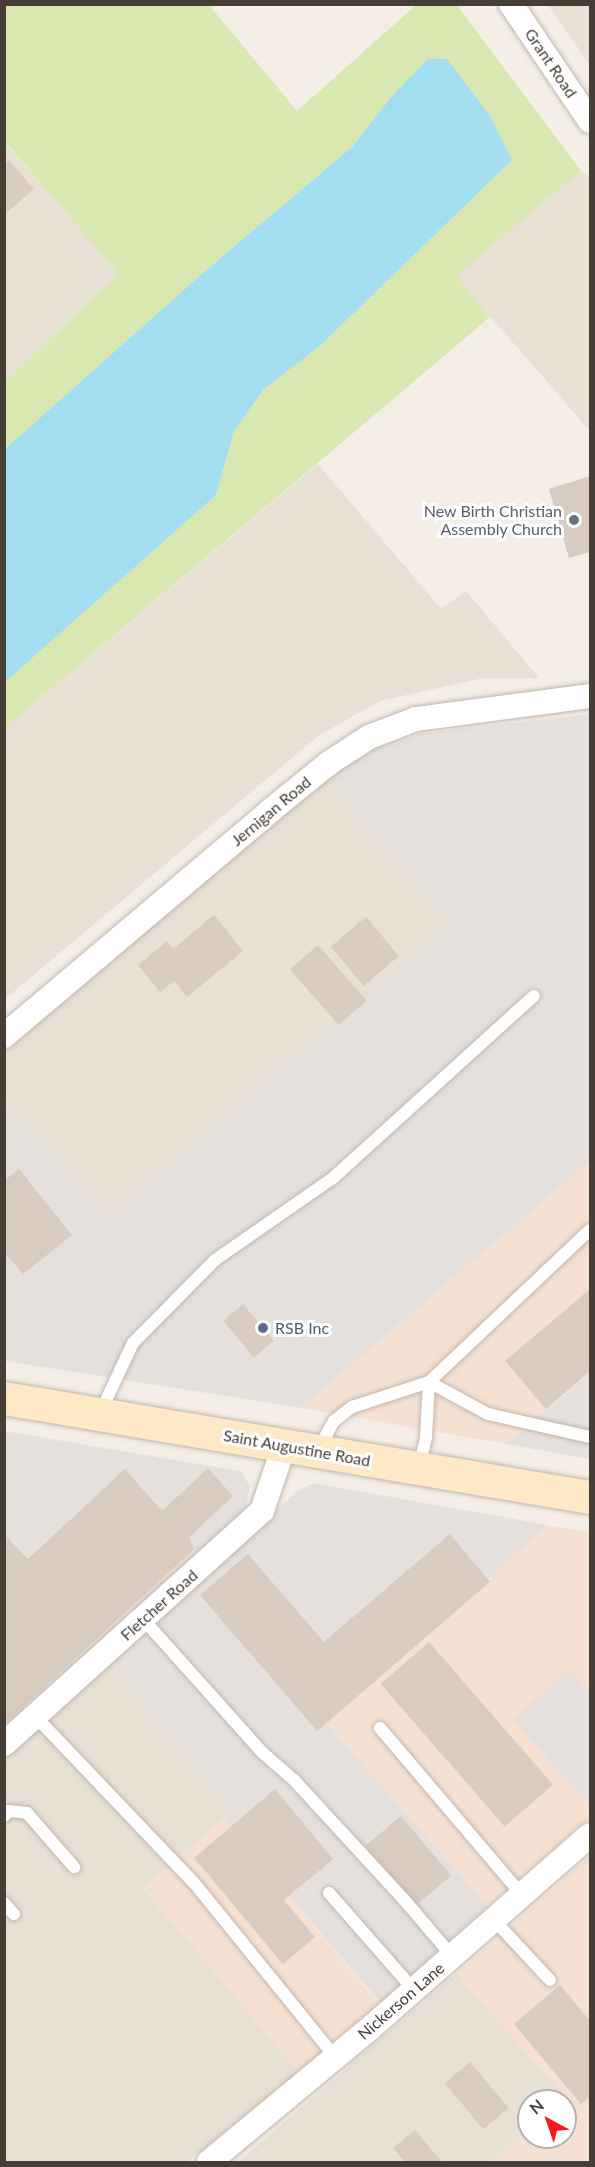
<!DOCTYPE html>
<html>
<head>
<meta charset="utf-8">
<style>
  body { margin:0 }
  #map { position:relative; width:595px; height:2167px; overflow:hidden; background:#f4eee7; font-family:Lato,sans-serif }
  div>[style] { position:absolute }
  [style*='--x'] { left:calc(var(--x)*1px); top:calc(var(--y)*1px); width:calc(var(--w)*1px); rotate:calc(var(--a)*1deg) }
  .residential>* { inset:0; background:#e8dfd5 }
  .commercial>* { inset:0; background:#f5e1d2; transform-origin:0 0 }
  .industrial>* { inset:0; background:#e6e0dc }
  .green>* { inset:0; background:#d8e8b0 }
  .water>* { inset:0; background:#a3ddf0 }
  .building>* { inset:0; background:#d8cbc0; transform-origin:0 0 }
  .roads { filter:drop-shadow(0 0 2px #c2b7ad) drop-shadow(0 0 2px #c2b7ad) }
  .lane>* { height:12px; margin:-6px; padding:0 6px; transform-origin:6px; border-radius:6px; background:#fff }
  .street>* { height:24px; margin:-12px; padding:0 12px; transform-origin:12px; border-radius:12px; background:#fff }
  .secondary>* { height:33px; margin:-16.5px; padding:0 16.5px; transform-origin:16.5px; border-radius:16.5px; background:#ffe8c6 }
  .dots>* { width:16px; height:16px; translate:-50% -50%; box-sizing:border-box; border:3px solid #fff; border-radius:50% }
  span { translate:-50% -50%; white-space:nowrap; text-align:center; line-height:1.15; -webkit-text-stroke:6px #fff; paint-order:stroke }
  .street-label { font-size:16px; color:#473e36 }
  .worship-label { font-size:16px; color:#5b616d }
  .right { translate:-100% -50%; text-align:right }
  .service-label { font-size:16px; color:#4e5e75 }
  .left { translate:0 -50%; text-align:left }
  .frame { position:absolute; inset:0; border:6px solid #473e36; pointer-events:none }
  .north { position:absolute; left:517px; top:2089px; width:60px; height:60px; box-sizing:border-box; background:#fff; border:2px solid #b5b2af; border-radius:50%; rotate:320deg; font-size:16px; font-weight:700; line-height:24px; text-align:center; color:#473e36 }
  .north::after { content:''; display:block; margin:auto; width:21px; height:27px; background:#fa181b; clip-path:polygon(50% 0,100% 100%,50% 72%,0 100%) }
</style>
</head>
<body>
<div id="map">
  <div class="residential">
    <div style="clip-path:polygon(548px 5px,590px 5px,590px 65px)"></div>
    <div style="clip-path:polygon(4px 142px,120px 274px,5px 382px,4px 382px)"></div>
    <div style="clip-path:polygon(581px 171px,590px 178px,590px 431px,455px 276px)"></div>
    <div style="clip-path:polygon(318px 464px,441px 609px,466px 591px,539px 678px,483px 678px,380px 701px,318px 736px,5px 999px,5px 728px)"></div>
    <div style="clip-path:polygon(328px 778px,452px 924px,110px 1218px,5px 1102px,5px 1050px)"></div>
    <div style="clip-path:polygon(112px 1663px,233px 1811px,143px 1889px,303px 2069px,187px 2162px,5px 2162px,4px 1759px)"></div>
    <div style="clip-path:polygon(456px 1974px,563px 2094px,555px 2101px,529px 2101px,529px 2126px,490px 2162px,238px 2162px)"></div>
  </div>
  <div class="commercial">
    <div style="clip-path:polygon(590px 1161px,590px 1373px,506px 1444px,301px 1408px)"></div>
    <div style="clip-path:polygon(548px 1525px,590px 1532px,590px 1692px,569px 1668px,513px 1720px,590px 1804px,590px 1817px,488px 1906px,328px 1725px)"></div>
    <div style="left:224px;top:1819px;width:241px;height:106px;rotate:50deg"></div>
    <div style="clip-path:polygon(590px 1856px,590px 2162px,490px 2162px,529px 2126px,529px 2137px,565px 2137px,565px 2101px,555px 2101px,563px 2094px,456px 1974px)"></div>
  </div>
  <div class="industrial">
    <div style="clip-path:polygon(590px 714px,590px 1161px,301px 1408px,5px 1361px,4px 1102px,110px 1218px,452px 924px,328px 778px,377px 747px,424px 733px)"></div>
    <div style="clip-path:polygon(590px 1373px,590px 1459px,506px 1444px)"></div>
    <div style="clip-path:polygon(4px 1431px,240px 1471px,250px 1486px,245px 1511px,4px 1727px)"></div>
    <div style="clip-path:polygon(313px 1483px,548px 1525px,328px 1725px,488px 1906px,380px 2003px,224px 1819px,233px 1811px,112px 1663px,296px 1492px)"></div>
    <div style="clip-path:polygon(569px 1668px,590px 1692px,590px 1804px,512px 1720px)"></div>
  </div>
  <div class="green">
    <div style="clip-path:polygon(5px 5px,209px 5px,297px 111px,416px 5px,457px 5px,581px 171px,456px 276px,490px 317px,5px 728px,4px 682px,216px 495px,234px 431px,264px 389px,321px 345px,512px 160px,393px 95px,352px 147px,204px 272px,5px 449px,5px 382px,119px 274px,5px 142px)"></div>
  </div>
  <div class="water">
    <div style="clip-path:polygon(428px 59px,447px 59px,490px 116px,512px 160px,321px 345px,264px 389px,234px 431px,216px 495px,5px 682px,5px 449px,204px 272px,352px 147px,393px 95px)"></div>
  </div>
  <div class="building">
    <div style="clip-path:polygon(9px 160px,34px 189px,4px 215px,4px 164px)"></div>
    <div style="clip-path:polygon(590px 476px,590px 552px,569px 558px,549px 489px)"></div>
    <div style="clip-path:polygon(214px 915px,243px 951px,187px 997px,174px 981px,160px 992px,138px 965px,167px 941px,173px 949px)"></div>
    <div style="left:366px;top:917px;width:51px;height:46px;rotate:50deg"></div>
    <div style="left:318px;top:945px;width:74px;height:37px;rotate:49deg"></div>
    <div style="clip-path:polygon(19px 1169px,72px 1235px,23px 1274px,4px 1252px,4px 1181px)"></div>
    <div style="clip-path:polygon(590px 1289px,590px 1371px,546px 1409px,505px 1361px)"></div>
    <div style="left:243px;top:1304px;width:48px;height:26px;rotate:50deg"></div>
    <div style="clip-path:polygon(208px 1468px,233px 1496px,189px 1537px,194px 1549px,4px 1724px,4px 1534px,28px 1559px,125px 1469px,162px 1511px)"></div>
    <div style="clip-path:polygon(450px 1534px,490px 1582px,317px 1731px,200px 1595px,248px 1554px,324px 1642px)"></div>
    <div style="left:429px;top:1642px;width:189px;height:64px;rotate:49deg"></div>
    <div style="clip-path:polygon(275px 1789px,333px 1859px,284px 1900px,315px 1937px,283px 1964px,194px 1858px)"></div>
    <div style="left:401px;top:1816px;width:78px;height:46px;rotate:50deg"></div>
    <div style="clip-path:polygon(560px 1985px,590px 2021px,590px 2096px,581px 2104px,514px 2024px)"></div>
    <div style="left:470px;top:2062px;width:60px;height:33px;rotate:50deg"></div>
    <div style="clip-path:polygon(415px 2130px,442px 2162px,405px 2162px,393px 2148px)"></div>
  </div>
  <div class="roads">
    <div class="lane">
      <div style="--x:100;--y:1413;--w:77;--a:-64.8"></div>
      <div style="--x:133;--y:1343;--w:117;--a:-45.3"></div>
      <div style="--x:215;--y:1260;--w:144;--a:-34.8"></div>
      <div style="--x:333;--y:1178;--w:271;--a:-42.2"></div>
      <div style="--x:319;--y:1448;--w:31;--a:-61"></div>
      <div style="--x:334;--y:1421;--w:23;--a:-38"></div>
      <div style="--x:352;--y:1407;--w:81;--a:-18"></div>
      <div style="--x:429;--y:1382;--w:221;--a:-43.4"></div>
      <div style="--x:419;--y:1468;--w:32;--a:-77"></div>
      <div style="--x:426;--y:1437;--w:55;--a:-86.9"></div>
      <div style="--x:429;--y:1382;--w:67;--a:28.5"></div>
      <div style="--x:488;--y:1414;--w:105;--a:12.7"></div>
      <div style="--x:143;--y:1619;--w:180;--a:48.2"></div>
      <div style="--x:263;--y:1753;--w:41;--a:41.1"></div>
      <div style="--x:294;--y:1780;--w:167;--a:47.4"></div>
      <div style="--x:407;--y:1903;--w:70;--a:49.7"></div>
      <div style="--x:35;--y:1716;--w:232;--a:46.4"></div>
      <div style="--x:195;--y:1884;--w:223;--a:51"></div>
      <div style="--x:380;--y:1728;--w:219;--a:49.6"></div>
      <div style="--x:4;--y:1816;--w:7;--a:-45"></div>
      <div style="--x:9;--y:1811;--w:18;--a:6"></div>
      <div style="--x:27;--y:1813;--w:72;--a:49"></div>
      <div style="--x:329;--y:1893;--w:129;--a:48.8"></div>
      <div style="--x:4;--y:1903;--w:15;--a:48"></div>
      <div style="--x:494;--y:1920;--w:82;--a:47"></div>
    </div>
    <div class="street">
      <div style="--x:511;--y:4;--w:141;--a:56"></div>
      <div style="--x:4;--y:1036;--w:350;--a:-40.2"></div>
      <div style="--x:271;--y:810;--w:75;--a:-39"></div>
      <div style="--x:329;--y:763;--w:48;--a:-33"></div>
      <div style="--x:369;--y:737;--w:50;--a:-21"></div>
      <div style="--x:416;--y:719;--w:176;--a:-7.5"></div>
      <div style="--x:4;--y:1744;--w:348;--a:-42.1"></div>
      <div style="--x:262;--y:1511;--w:69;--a:-71.3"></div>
      <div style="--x:209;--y:2162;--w:207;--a:-39.7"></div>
      <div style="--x:368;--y:2030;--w:295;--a:-41.3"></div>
    </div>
    <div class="secondary">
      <div style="--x:4;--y:1398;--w:594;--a:9.59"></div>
    </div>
  </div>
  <div class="dots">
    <div style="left:574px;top:520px;background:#6b7280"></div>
    <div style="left:263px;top:1328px;background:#5c6f8a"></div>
  </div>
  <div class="street-label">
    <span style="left:551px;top:63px;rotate:56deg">Grant Road</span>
    <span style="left:271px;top:811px;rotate:-40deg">Jernigan Road</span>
    <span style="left:297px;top:1448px;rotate:10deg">Saint Augustine Road</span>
    <span style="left:159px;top:1605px;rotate:-42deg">Fletcher Road</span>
    <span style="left:401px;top:2001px;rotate:-41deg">Nickerson Lane</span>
  </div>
  <div class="worship-label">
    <span class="right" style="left:562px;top:520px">New Birth Christian<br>Assembly Church</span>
  </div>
  <div class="service-label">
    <span class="left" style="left:275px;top:1328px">RSB Inc</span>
  </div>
  <div class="frame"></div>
  <div class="north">N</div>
</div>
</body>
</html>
